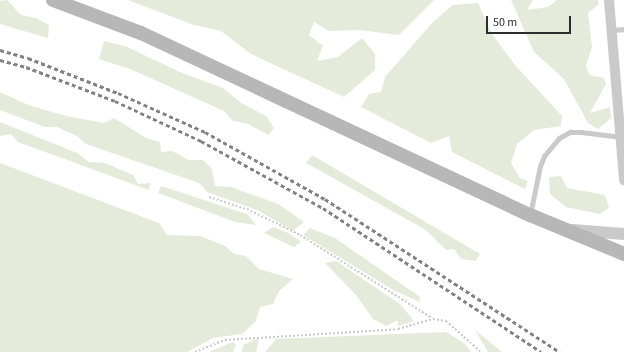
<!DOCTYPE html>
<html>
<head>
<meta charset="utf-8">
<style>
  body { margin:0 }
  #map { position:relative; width:624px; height:352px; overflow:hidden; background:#fff; font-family:"Source Sans 3",sans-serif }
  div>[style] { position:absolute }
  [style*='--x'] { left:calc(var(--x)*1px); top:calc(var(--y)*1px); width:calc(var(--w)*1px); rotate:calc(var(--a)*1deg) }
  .green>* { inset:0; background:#e5ebda }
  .path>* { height:2px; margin-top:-1px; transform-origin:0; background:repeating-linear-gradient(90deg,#cacaca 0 2px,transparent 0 4px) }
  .service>* { height:5px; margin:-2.5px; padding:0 2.5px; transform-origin:2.5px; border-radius:2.5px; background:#cacaca }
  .minor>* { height:10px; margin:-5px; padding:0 5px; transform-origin:5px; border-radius:5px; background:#cacaca }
  .tertiary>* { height:12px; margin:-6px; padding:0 6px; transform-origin:6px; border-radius:6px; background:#cacaca }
  .secondary>* { height:14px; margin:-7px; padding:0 7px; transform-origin:7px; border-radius:7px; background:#b7b7b7 }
  .rail>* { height:3px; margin-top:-1.5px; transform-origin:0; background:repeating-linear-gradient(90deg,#828282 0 4px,transparent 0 7px) }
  span { translate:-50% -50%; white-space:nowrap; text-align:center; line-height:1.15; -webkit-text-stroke:4px #fff; paint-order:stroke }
  .scale { position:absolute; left:486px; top:16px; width:85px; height:18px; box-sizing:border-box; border:2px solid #2d2d2d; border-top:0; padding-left:5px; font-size:12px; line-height:14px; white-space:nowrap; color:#2d2d2d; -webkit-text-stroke:3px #fff; paint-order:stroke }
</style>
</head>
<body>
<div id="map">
  <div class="green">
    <div style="clip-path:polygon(7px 0,21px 15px,36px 18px,49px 25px,48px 38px,0 24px,0 1px)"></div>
    <div style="clip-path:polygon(128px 0,434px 0,399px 35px,359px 30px,329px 31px,314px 22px,309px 35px,323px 46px,317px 61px,338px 57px,362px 38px,375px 54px,375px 70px,344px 97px,251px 54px,221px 31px,194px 25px)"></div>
    <div style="clip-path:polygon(511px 0,533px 0,527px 10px,548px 7px,557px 0,598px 0,599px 4px,588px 13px,592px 47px,586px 65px,589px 75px,604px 78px,606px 84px,590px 113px,610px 107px,611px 118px,598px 129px,588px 123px,564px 79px,534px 52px)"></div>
    <div style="clip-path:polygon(478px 3px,492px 34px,515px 65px,562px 116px,561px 126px,534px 130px,517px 144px,511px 163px,520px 178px,528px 181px,525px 189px,452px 152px,449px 136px,431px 143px,361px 107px,369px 94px,381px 92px,385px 77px,433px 22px,453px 5px)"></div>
    <div style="clip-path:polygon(104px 41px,125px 46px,182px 73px,223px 88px,241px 103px,266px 116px,274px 128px,268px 135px,248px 124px,233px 121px,224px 111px,130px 69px,99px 59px)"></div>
    <div style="clip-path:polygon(0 92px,28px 105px,66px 116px,104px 123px,114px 118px,146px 138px,160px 142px,161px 152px,172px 151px,189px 160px,203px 160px,212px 169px,215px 186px,231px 187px,278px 204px,304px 222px,293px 231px,257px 210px,207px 192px,199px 183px,86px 144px,77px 136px,57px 127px,45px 127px,0 110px)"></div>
    <div style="clip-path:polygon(0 122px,77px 153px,89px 162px,105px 163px,133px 175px,138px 184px,150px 183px,149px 190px,18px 142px,11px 134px,0 136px)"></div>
    <div style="clip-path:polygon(312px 155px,480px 254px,476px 261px,461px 259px,454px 249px,446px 250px,426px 230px,306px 163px)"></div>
    <div style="clip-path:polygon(0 163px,159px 223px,167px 235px,200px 236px,225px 246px,234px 254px,246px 256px,259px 269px,293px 279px,279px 291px,273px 304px,260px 307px,256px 321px,242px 334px,213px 338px,187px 352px,0 352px)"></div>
    <div style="clip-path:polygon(561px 176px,567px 188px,605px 195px,609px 208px,600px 214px,566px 207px,550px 194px,549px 177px)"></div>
    <div style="clip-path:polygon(161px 186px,247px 214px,256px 225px,235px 222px,158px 193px)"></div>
    <div style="clip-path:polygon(273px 227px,289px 233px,301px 242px,294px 247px,264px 233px)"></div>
    <div style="clip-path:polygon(310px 228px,335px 238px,420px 297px,420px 302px,395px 291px,303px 235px)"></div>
    <div style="clip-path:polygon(336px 261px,400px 304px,414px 321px,398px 326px,398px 320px,386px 326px,373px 319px,356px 295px,325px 263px)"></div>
    <div style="clip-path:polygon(475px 330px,502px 352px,488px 352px)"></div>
    <div style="clip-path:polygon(446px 332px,464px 343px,471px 352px,265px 352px,276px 339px)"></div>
    <div style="clip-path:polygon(259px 338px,256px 352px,242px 352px,243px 345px)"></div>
    <div style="clip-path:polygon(233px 342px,236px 345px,233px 352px,209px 352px)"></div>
  </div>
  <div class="path">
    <div style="--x:209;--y:197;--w:40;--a:18"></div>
    <div style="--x:247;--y:209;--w:59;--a:26.1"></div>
    <div style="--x:300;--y:235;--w:156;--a:32.2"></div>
    <div style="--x:195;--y:352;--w:32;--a:-22"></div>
    <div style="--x:225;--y:340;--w:173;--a:-3.6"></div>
    <div style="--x:398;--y:329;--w:36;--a:-16"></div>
    <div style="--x:433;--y:319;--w:13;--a:9"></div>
    <div style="--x:446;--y:321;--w:47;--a:41.5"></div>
  </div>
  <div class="service">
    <div style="--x:611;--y:30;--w:13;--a:-4"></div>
    <div style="--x:530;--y:215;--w:50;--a:-78.5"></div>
    <div style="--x:540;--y:166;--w:11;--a:-68"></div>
    <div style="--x:544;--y:156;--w:23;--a:-50"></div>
    <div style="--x:559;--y:138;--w:13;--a:-29"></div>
    <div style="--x:570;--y:132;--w:11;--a:0"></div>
    <div style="--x:581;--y:132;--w:39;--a:7"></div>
  </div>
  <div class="minor">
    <div style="--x:609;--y:0;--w:181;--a:85.2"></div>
  </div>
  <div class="tertiary">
    <div style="--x:573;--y:230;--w:51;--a:4.5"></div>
  </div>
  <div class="secondary">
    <div style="--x:53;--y:0;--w:94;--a:20.6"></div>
    <div style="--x:141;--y:33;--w:429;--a:25.1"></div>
    <div style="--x:530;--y:215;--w:102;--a:22.5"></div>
  </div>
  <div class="rail">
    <div style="--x:0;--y:50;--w:29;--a:16"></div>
    <div style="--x:28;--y:58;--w:97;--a:21.3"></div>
    <div style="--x:118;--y:93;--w:95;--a:24.1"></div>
    <div style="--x:205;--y:132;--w:137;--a:29.2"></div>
    <div style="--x:325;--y:199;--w:280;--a:33.1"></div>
    <div style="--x:0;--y:60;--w:27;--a:15"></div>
    <div style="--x:26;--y:67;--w:95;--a:20.9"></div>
    <div style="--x:115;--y:101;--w:95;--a:24.9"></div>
    <div style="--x:201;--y:141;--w:139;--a:28.8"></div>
    <div style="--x:323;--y:208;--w:261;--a:33.4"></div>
  </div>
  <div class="scale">50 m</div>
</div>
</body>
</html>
